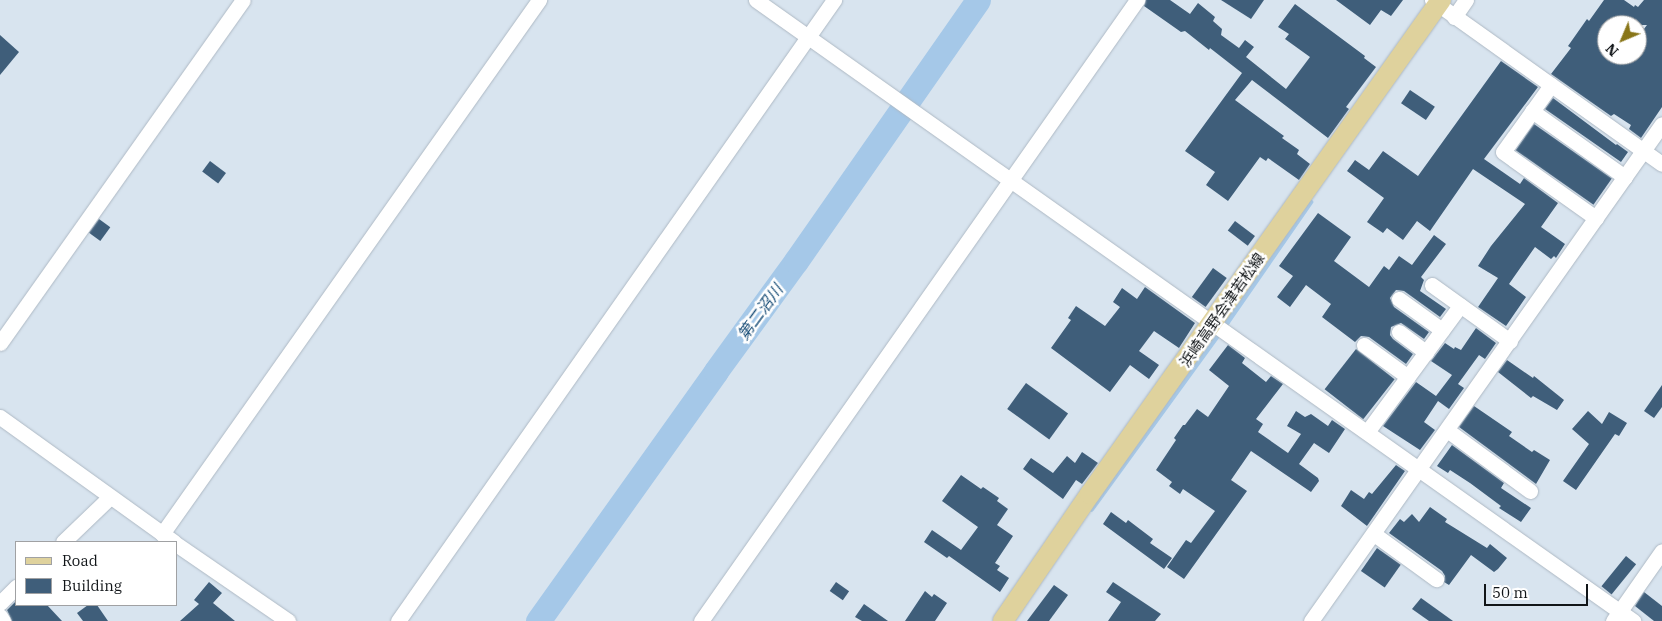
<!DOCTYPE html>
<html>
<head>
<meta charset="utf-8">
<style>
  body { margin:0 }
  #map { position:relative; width:1662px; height:621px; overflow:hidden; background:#d8e4ef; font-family:"IBM Plex Serif","Noto Sans JP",serif }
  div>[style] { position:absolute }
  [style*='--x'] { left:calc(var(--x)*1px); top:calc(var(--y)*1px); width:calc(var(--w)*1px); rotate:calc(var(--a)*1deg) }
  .stream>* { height:4.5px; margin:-2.25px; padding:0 2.25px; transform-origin:2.25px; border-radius:2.25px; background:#a5c8e8 }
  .river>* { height:25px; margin:-12.5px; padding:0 12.5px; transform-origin:12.5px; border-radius:12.5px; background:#a5c8e8 }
  .building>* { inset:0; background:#3f5e7a; transform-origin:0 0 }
  .roads { filter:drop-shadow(0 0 1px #aeb9c4) drop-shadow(0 0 1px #aeb9c4) }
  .minor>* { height:15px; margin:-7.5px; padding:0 7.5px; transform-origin:7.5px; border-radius:7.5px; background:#fff }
  .major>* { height:20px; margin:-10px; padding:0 10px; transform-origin:10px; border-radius:10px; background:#dfd29d }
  span { translate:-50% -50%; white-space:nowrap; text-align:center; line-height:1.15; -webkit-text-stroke:5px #fff; paint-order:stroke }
  .street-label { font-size:15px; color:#111518 }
  .water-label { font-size:16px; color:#1c5079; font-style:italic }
  .legend { position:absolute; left:15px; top:541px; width:162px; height:65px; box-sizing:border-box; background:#fff; border:1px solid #a0a1a3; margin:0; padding:6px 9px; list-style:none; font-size:15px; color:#111518 }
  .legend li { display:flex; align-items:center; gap:10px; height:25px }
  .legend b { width:25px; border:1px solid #a0a1a3 }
  .north { position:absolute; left:1597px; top:15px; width:50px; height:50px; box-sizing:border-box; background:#fff; border:1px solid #a0a1a3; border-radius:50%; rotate:225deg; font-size:14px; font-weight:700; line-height:20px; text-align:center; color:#111518 }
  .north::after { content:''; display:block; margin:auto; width:18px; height:22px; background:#897619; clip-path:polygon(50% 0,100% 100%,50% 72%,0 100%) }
  .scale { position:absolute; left:1484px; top:584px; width:104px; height:22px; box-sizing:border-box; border:2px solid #111518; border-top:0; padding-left:6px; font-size:15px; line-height:18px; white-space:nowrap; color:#111518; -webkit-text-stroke:4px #fff; paint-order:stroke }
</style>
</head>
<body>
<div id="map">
  <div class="stream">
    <div style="--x:1091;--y:509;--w:231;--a:-54"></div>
    <div style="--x:1227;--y:322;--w:146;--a:-55.3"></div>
  </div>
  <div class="river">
    <div style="--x:538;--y:621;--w:307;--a:-54.5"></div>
    <div style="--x:716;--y:371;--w:136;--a:-54"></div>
    <div style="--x:796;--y:261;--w:318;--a:-55.1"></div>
  </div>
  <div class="building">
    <div style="clip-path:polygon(1146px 0,1170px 0,1190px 14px,1198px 3px,1215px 17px,1213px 21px,1222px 29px,1221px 35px,1239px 48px,1245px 40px,1254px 47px,1246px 57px,1286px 89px,1310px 57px,1285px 39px,1289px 34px,1278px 27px,1295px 4px,1365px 56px,1364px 58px,1376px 67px,1346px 107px,1349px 109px,1328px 138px,1252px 80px,1235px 100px,1284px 136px,1282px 138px,1299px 150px,1297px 154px,1310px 164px,1299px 180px,1268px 158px,1266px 161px,1260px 157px,1228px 201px,1206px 185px,1215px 172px,1185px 151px,1242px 73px,1210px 48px,1209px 50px,1185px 31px,1181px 32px,1144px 6px)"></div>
    <div style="clip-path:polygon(1221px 0,1264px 0,1251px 19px)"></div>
    <div style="clip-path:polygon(1336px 0,1403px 0,1391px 16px,1381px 10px,1370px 25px)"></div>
    <div style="clip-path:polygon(evenodd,1604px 0,1624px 0,1634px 7px,1635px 5px,1638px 7px,1644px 0,1662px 0,1662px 107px,1641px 138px,1629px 129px,1631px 125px,1614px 114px,1611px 116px,1551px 74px,1571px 48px,1568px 46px,1587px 19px,1589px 21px,1604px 0,1607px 25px,1647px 25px,1637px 38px,1637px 55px,1607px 55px,1607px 25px)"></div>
    <div style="clip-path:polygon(0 35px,19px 52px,0 75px)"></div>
    <div style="clip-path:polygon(1501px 61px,1538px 87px,1484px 159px,1520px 184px,1524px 178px,1558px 203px,1541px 227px,1565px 244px,1556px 258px,1554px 256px,1551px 259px,1535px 247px,1509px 284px,1526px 297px,1506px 326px,1478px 307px,1498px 278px,1478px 266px,1491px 246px,1525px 204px,1473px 169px,1430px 231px,1417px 221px,1403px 240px,1387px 228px,1383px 233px,1367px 222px,1384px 198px,1347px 171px,1355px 160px,1369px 170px,1383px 151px,1418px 176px)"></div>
    <div style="left:1410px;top:90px;width:30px;height:16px;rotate:34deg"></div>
    <div style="clip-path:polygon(1553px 98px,1616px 145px,1617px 144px,1628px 152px,1621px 162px,1545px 109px)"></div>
    <div style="left:1534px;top:124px;width:95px;height:32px;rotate:35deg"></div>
    <div style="left:210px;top:161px;width:20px;height:13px;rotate:37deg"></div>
    <div style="clip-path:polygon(1318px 213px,1351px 237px,1334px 261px,1369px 287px,1384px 266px,1389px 270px,1399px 256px,1412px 265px,1434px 235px,1446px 244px,1421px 277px,1424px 280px,1420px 291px,1446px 309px,1440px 317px,1404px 291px,1396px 290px,1390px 298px,1394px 307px,1429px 332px,1424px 339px,1401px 323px,1391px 327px,1390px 335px,1393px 339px,1413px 354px,1406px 364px,1369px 337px,1361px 336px,1355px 342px,1322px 317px,1331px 304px,1306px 285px,1290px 307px,1277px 297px,1293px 276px,1279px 266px)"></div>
    <div style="left:99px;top:219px;width:14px;height:17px;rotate:36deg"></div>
    <div style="left:1235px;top:221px;width:25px;height:12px;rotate:37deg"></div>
    <div style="left:1213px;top:268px;width:17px;height:36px;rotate:36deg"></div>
    <div style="clip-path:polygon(1145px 287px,1195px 323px,1179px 348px,1154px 331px,1139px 351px,1159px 365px,1149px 379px,1130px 365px,1110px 392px,1051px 348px,1071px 320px,1068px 318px,1076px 306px,1105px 326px,1120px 307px,1113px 302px,1122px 288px,1137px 299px)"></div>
    <div style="clip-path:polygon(1476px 328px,1496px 343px,1485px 359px,1479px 355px,1458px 384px,1464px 388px,1449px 409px,1438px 401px,1424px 422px,1435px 430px,1420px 450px,1383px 426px,1416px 382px,1436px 396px,1452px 375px,1431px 361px,1445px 343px,1454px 349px,1455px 347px,1461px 350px)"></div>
    <div style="clip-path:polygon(1228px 345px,1245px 358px,1242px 363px,1266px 382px,1271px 376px,1283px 384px,1256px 419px,1263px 424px,1258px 432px,1288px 453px,1301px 434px,1287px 426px,1296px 411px,1305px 417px,1311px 414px,1328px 426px,1332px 420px,1345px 429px,1329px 453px,1314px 443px,1299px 464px,1318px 478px,1319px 481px,1311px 492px,1251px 451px,1231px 480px,1247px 491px,1184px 579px,1167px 567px,1186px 540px,1191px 543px,1215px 511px,1183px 489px,1180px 494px,1169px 486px,1172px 482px,1156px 470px,1176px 440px,1174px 438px,1183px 425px,1185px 425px,1197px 409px,1208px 417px,1229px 386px,1209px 370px)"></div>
    <div style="left:1356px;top:349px;width:49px;height:51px;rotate:38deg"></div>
    <div style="clip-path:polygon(1507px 360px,1533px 378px,1534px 376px,1564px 400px,1557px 410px,1533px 396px,1531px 398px,1498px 372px)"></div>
    <div style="left:1026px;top:383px;width:52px;height:32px;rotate:36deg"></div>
    <div style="clip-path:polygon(1662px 385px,1662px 407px,1654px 418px,1644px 411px)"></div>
    <div style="clip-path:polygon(1474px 406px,1512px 432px,1509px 436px,1532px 452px,1534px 450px,1550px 460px,1536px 484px,1459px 427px)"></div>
    <div style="clip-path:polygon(1588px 411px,1602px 424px,1609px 412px,1627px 423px,1619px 436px,1615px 434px,1576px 490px,1563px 481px,1589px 444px,1572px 429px)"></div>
    <div style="clip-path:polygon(1452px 445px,1504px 483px,1501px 488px,1531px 508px,1521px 522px,1499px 508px,1501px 506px,1470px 483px,1450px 470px,1448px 473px,1437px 466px)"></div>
    <div style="clip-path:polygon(1082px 452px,1098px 463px,1082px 484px,1076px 480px,1063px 499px,1023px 469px,1031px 458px,1053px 473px,1067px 456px,1075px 463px)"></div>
    <div style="clip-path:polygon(1396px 465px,1405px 471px,1367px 526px,1341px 506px,1351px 490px,1364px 499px,1369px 492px,1372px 494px)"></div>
    <div style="clip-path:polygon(961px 475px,981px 489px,983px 487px,999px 498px,997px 501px,1008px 509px,997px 525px,1013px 536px,995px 563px,1000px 566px,997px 570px,1009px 578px,1000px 592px,949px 556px,947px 558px,924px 542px,932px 530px,961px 550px,978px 527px,942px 501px)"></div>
    <div style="clip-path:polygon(1430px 507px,1447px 519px,1445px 522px,1487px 548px,1490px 544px,1507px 558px,1498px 569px,1494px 572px,1471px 555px,1449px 585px,1444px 582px,1445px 576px,1442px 571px,1389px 533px,1400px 519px,1404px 522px,1412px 514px,1419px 522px)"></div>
    <div style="clip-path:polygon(1111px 512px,1126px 523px,1128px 520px,1153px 539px,1150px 543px,1172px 558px,1164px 569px,1103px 524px)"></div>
    <div style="left:1377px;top:548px;width:29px;height:28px;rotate:35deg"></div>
    <div style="left:1626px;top:556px;width:13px;height:39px;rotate:39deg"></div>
    <div style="clip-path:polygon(209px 582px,222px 593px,213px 603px,235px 621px,180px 621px,199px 604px,194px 600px)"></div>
    <div style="left:836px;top:582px;width:16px;height:11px;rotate:35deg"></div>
    <div style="clip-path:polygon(1113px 582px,1161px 614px,1155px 621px,1108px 621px,1121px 602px,1106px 592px)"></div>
    <div style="clip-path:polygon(1054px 585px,1068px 595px,1049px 621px,1027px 621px)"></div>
    <div style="clip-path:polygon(925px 591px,932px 597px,934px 594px,947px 603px,935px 621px,905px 621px)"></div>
    <div style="clip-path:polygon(1644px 592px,1662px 606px,1662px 621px,1654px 621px,1635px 606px)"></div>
    <div style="clip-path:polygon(1421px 598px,1453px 621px,1429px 621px,1412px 609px)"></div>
    <div style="clip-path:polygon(16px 601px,16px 605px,47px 605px,62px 621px,12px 621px,7px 610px)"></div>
    <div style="clip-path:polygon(864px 604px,888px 621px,862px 621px,855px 617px)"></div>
    <div style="clip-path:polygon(88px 605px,97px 605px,108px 621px,83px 621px,77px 613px)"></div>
  </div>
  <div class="roads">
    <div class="minor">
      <div style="--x:756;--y:0;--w:1075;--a:35.3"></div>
      <div style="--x:1432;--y:0;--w:282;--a:35.5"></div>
      <div style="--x:1454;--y:17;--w:21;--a:-55"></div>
      <div style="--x:1551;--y:85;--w:82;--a:125.6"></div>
      <div style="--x:1503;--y:152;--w:114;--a:35.4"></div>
      <div style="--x:1532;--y:111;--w:114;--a:35.4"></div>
      <div style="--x:1432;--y:285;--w:96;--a:35.7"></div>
      <div style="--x:1399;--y:299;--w:53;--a:35.8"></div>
      <div style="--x:1399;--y:332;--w:34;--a:37"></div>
      <div style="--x:0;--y:343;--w:420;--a:-54.7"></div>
      <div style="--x:1364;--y:345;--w:54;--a:36"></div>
      <div style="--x:0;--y:417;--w:214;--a:35.7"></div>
      <div style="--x:1447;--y:430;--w:103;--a:36.3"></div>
      <div style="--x:1367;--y:432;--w:157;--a:-53.6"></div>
      <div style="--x:162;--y:534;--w:654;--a:-54.78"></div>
      <div style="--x:1374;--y:534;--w:77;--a:36"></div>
      <div style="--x:63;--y:542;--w:65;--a:-43.8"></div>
      <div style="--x:176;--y:544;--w:136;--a:34.5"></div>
      <div style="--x:0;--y:603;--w:23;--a:-45"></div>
      <div style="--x:0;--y:616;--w:6;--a:59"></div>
      <div style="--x:398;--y:621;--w:759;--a:-54.93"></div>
      <div style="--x:701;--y:621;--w:759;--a:-54.93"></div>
      <div style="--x:1311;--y:621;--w:608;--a:-54.77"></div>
      <div style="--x:1613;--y:621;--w:85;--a:-55"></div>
    </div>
    <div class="major">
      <div style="--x:1003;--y:621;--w:154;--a:-55.6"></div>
      <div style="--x:1090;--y:494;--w:606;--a:-54.61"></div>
    </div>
  </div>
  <div class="street-label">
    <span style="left:1222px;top:310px;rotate:-55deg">浜崎高野会津若松線</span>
  </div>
  <div class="water-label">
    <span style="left:760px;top:312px;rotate:-54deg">第二沼川</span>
  </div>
  <ul class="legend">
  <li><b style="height:6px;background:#dfd29d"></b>Road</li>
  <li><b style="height:14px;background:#3f5e7a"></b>Building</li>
  </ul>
  <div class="north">N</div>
  <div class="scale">50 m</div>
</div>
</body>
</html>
